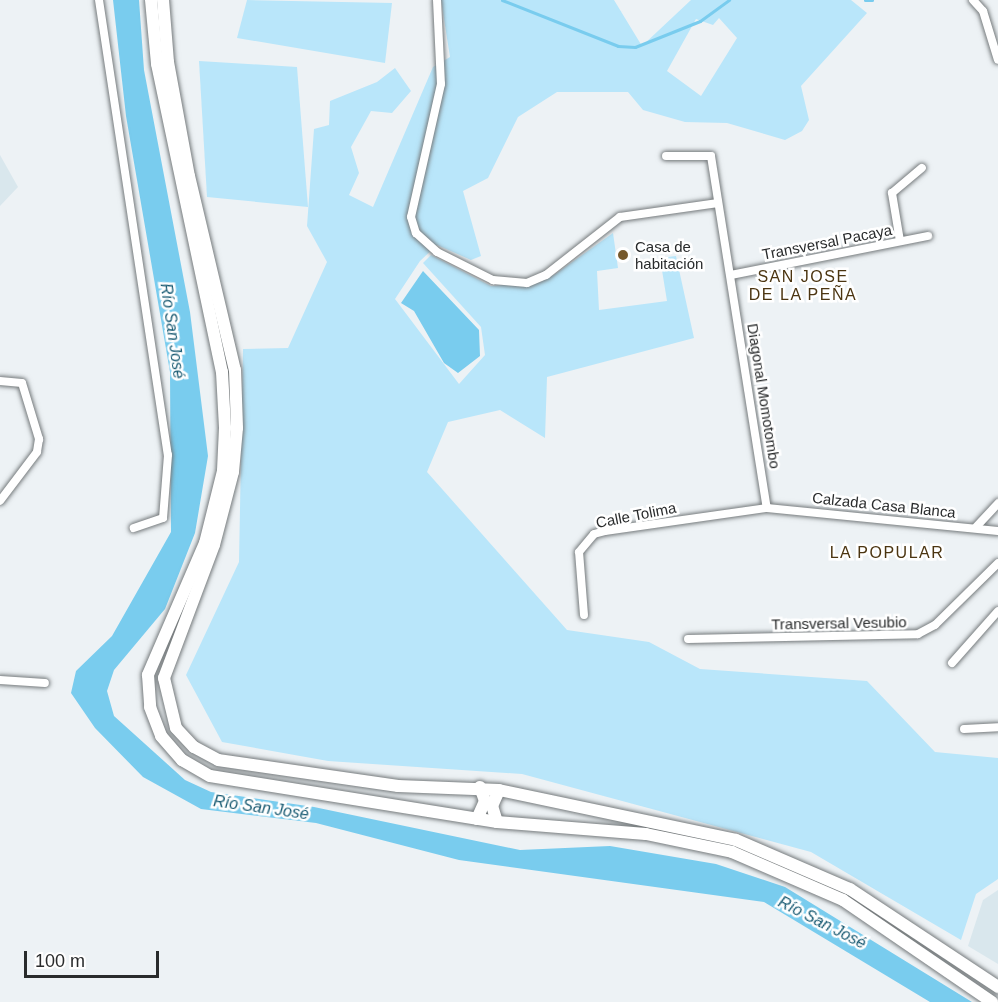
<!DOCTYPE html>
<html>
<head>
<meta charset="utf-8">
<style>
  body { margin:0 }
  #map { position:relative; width:998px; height:1002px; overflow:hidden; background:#edf2f5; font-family:Helvetica,sans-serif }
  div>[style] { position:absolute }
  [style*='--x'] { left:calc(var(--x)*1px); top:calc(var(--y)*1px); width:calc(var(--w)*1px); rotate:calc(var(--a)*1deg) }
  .built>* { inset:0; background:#d9e7ed }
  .green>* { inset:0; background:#b9e6fa }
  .water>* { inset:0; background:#79ccee }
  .stream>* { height:3px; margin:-1.5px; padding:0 1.5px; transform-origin:1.5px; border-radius:1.5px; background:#79ccee }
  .roads { filter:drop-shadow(0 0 2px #767b7d) drop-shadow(0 0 2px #767b7d) }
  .street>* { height:8px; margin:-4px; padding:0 4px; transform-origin:4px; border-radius:4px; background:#fff }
  .primary>* { height:12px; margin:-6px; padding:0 6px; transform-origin:6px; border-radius:6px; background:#fff }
  .dots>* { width:16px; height:16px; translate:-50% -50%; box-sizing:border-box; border:3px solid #fff; border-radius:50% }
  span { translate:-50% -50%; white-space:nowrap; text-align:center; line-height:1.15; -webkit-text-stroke:5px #fff; paint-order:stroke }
  .street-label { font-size:15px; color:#292b2c }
  .poi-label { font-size:15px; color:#292b2c }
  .left { translate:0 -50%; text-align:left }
  .neighbourhood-label { font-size:16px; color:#4b3511; letter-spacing:1.5px }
  .water-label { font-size:16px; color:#185a72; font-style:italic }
  .scale { position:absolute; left:24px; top:951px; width:135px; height:27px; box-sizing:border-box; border:3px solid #292b2c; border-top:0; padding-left:8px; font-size:18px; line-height:21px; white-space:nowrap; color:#292b2c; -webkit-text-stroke:4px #fff; paint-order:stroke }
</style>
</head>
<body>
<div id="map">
  <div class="built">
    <div style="clip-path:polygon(0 155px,18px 187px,0 206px)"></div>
    <div style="clip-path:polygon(998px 890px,998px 964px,968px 946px,983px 900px)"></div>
  </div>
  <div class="green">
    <div style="clip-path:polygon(247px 0,392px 3px,385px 63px,237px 38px)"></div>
    <div style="clip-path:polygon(evenodd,441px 0,614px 0,642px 46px,691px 0,851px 0,867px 13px,801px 86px,809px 120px,802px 131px,785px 140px,727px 123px,685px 122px,643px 110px,628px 92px,557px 92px,518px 117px,488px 178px,463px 191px,481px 256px,471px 260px,437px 245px,420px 261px,395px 299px,459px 384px,485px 355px,481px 327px,423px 263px,431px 255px,491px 286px,527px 283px,554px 275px,613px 233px,618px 268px,597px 271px,599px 310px,667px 301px,660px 258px,676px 256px,694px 338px,547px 377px,545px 438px,500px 410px,448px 422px,427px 472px,567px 630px,649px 642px,700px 669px,867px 681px,935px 752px,998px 758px,998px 879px,976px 894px,961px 940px,811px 852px,522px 774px,328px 761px,222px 742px,186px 675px,239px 562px,243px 349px,288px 348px,327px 262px,307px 226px,314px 129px,329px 125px,330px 101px,377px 82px,395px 68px,411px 91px,392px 113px,371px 111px,351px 147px,359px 173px,349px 195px,373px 207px,433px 67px,450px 57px,441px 0,719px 18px,737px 38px,701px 96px,667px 71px,696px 19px,713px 25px,719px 18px)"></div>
    <div style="clip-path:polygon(199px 61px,297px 67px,308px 207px,207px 197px)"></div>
  </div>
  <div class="water">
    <div style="clip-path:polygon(113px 0,139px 0,144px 70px,190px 312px,208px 456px,195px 533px,165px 609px,114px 670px,107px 691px,114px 716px,185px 780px,211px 792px,314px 807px,520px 850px,610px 846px,716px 864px,785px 887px,972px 1002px,930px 1002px,764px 902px,459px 860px,316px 823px,201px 809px,143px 777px,95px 728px,71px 693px,76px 671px,112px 636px,171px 532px,170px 372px,126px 116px)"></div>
    <div style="clip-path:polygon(423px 271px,479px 330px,480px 356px,458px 373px,444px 363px,414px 311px,401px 303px)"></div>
  </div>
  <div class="stream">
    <div style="--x:502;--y:0;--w:125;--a:21.6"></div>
    <div style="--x:618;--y:46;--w:17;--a:3"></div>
    <div style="--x:635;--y:47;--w:70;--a:-21.8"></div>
    <div style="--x:700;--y:21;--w:36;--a:-36"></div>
    <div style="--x:865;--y:0;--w:7;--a:0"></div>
  </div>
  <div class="roads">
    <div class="street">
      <div style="--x:99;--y:0;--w:460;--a:81.4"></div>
      <div style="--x:168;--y:455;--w:63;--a:94.5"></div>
      <div style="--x:163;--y:518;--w:31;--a:161"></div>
      <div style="--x:437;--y:0;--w:84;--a:87.3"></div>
      <div style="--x:441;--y:84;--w:136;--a:102.7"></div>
      <div style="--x:411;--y:217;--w:17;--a:73"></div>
      <div style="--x:416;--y:233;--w:28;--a:42"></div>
      <div style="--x:437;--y:252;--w:63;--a:26.6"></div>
      <div style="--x:493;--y:280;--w:34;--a:5"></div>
      <div style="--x:527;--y:283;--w:21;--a:-23"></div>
      <div style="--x:546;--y:275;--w:94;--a:-38.1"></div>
      <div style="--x:620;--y:217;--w:99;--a:-8.1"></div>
      <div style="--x:973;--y:0;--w:15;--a:48"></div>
      <div style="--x:983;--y:11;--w:51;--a:73"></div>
      <div style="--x:666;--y:156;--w:45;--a:0"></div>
      <div style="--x:711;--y:156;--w:356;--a:81"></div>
      <div style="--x:900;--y:241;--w:49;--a:-99.5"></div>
      <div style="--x:892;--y:193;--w:39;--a:-40"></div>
      <div style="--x:731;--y:275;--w:201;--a:-11.2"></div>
      <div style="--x:0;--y:381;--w:22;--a:5"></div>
      <div style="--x:22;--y:383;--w:59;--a:73.1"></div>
      <div style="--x:39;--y:439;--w:13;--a:99"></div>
      <div style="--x:37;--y:452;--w:61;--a:127.1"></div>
      <div style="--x:976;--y:527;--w:33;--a:-47"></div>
      <div style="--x:584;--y:615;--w:63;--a:-94.5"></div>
      <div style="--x:579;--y:552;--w:23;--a:-50"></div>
      <div style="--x:594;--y:534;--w:11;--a:-15"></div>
      <div style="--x:605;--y:531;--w:164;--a:-8.1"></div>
      <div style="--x:767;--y:508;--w:232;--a:5.7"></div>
      <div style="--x:688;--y:639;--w:230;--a:-1.2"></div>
      <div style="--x:918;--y:634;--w:19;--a:-28"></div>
      <div style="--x:935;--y:625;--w:88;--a:-44.5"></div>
      <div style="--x:952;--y:663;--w:69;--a:-48.5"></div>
      <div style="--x:0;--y:680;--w:45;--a:3.8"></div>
      <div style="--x:964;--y:729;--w:34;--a:-3"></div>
    </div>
    <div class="primary">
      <div style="--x:151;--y:0;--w:64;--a:84.6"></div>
      <div style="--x:157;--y:64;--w:315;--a:78.1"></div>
      <div style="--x:222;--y:372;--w:56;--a:86.9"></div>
      <div style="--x:225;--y:428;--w:43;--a:92.7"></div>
      <div style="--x:223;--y:471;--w:74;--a:104"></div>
      <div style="--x:205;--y:543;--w:144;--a:113.4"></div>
      <div style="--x:148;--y:675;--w:32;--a:86"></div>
      <div style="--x:150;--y:707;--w:31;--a:69"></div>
      <div style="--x:161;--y:736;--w:32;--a:49"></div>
      <div style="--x:182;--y:760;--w:32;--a:30"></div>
      <div style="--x:210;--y:776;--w:291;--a:9.1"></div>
      <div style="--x:497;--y:822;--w:149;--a:4.6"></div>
      <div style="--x:646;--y:834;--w:88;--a:11.8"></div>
      <div style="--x:732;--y:852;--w:121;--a:23.4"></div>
      <div style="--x:843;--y:900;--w:181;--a:34.4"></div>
      <div style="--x:163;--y:0;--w:62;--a:85.4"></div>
      <div style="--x:168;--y:62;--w:116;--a:79.6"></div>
      <div style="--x:189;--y:176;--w:199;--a:76.7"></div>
      <div style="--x:235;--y:370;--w:58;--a:88"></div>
      <div style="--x:237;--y:428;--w:44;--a:95.2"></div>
      <div style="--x:233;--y:472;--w:75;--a:104.6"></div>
      <div style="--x:214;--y:545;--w:142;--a:110.6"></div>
      <div style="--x:164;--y:678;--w:51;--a:76.5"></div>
      <div style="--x:176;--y:728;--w:26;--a:47"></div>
      <div style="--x:194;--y:747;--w:27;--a:28"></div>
      <div style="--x:218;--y:760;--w:182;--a:8.2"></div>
      <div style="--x:398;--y:786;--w:101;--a:2.3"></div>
      <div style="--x:499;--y:790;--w:242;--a:11.9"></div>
      <div style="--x:736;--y:840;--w:124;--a:23.3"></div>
      <div style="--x:850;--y:889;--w:178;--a:33.5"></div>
      <div style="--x:477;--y:819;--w:20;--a:-66"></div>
      <div style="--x:485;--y:801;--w:15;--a:-110"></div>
      <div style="--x:497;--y:822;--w:17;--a:-107"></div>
      <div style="--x:492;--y:806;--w:17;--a:-66"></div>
    </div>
  </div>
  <div class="dots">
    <div style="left:623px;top:255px;background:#76592c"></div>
  </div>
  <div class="street-label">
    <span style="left:827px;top:242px;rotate:-11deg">Transversal Pacaya</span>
    <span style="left:764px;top:396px;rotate:81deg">Diagonal Momotombo</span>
    <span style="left:884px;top:505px;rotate:6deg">Calzada Casa Blanca</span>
    <span style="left:636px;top:515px;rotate:-11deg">Calle Tolima</span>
    <span style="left:839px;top:623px;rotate:-1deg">Transversal Vesubio</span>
  </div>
  <div class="poi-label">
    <span class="left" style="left:635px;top:255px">Casa de<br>habitación</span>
  </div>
  <div class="neighbourhood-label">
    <span style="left:803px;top:286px">SAN JOSE<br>DE LA PEÑA</span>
    <span style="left:887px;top:553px">LA POPULAR</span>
  </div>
  <div class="water-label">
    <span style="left:172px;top:331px;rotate:82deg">Río San José</span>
    <span style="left:261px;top:808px;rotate:8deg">Río San José</span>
    <span style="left:822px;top:923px;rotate:27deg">Río San José</span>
  </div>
  <div class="scale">100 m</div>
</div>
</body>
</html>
